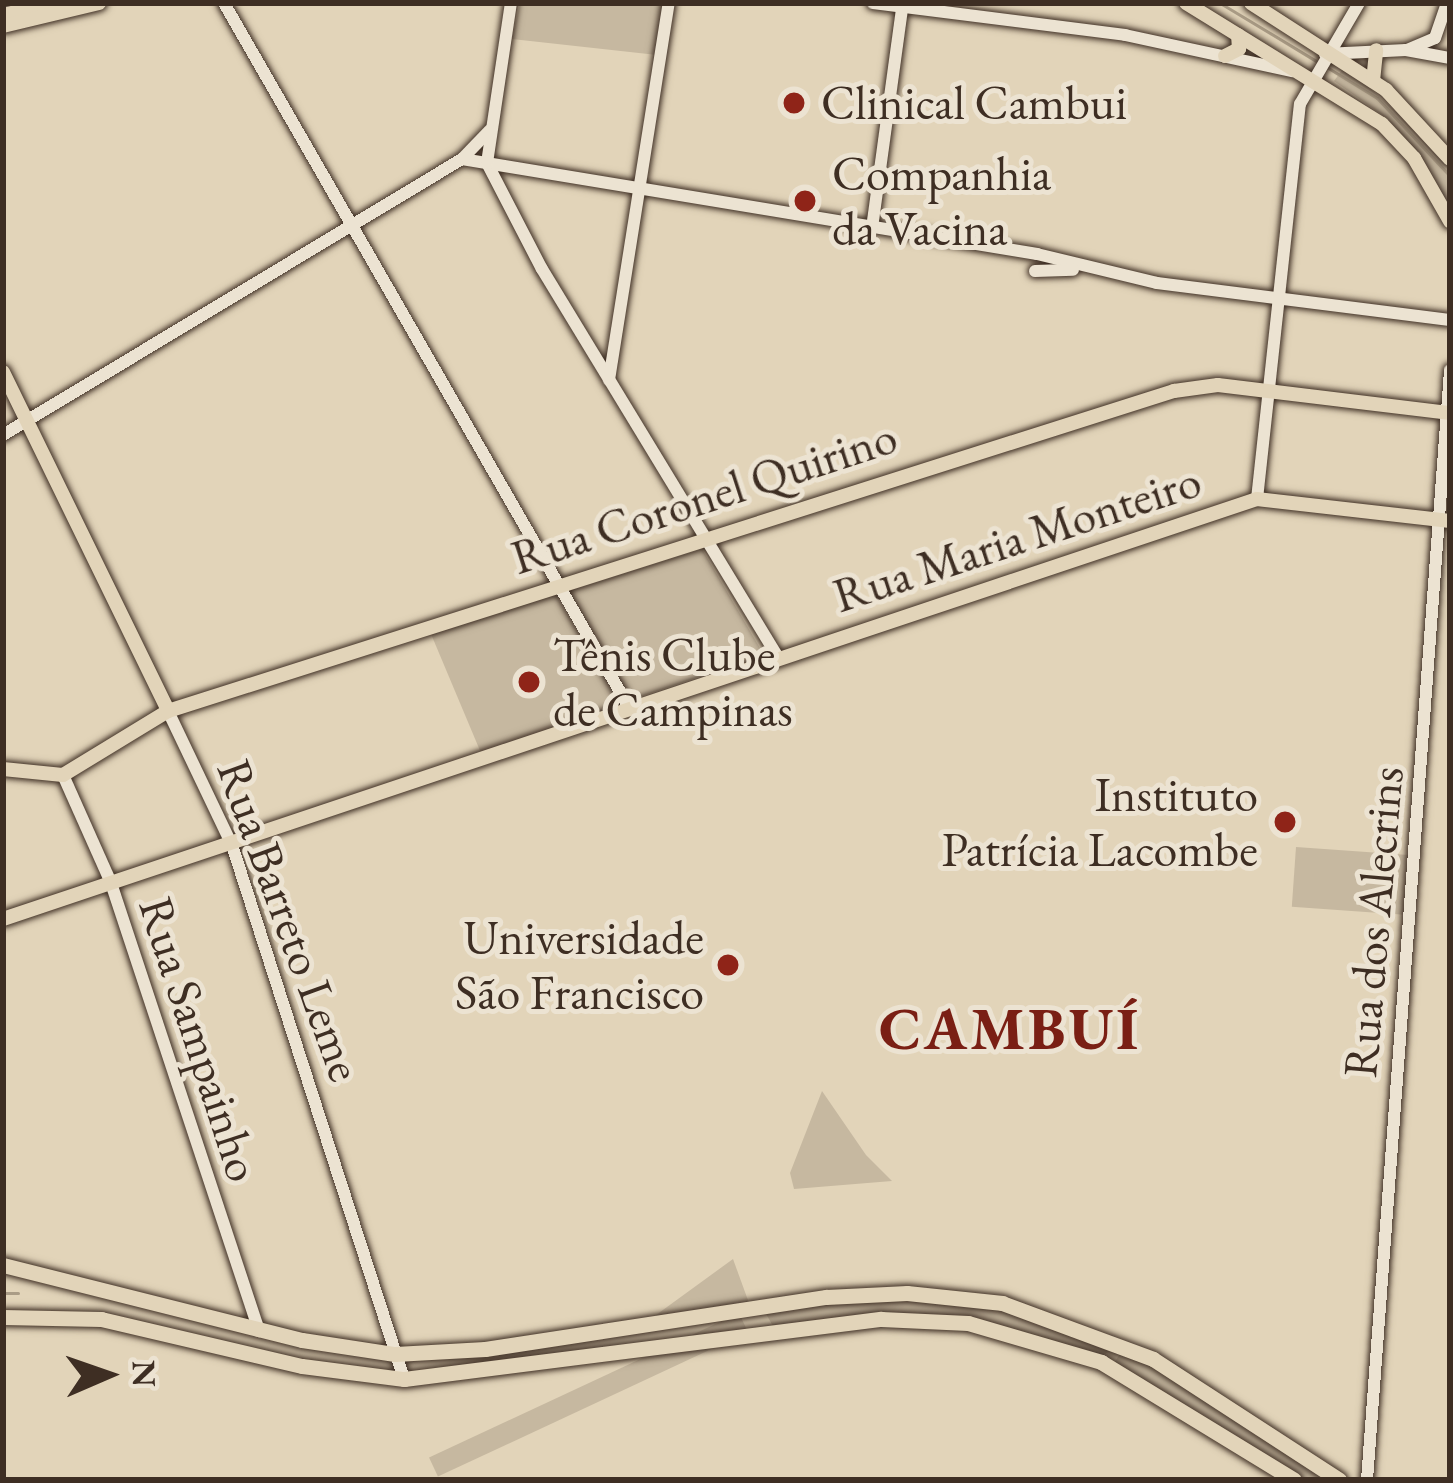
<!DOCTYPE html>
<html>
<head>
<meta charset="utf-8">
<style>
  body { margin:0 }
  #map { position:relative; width:1453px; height:1483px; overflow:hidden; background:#e2d4b9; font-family:"EB Garamond",serif }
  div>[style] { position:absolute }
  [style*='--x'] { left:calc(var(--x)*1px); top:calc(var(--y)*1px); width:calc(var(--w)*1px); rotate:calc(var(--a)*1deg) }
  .green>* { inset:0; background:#c6b8a0; transform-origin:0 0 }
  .stream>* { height:3px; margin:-1.5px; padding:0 1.5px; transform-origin:1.5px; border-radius:1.5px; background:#aa9c86 }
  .roads { filter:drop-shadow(0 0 3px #3e2e23) drop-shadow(0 0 3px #3e2e23) }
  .secondary>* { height:12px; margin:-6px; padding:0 6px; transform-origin:6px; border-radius:6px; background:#ece3d2 }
  .primary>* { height:14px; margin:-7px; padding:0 7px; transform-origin:7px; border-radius:7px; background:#e2d4b9 }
  .highway>* { height:15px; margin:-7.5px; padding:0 7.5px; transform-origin:7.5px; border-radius:7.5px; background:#e2d4b9 }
  .dots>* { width:33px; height:33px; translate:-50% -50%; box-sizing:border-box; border:6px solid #ece3d2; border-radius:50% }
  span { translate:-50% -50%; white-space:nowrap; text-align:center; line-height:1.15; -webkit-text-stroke:10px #ece3d2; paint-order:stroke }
  .poi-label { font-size:48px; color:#3e2e23 }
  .left { translate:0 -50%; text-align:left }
  .right { translate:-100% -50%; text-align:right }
  .street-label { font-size:48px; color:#3e2e23 }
  .district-label { font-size:60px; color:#7a1f14; font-weight:700; letter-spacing:3px }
  .frame { position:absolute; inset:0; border:6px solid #3e2e23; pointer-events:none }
  .north { position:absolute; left:48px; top:1315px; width:120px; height:120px; -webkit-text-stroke:9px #ece3d2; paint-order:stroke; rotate:88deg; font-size:33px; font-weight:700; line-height:48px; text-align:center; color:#3e2e23 }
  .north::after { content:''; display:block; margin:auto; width:42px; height:54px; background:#3e2e23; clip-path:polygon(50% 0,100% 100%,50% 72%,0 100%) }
</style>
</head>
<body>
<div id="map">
  <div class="green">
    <div style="clip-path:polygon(520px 3px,665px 3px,657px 55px,512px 39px)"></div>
    <div style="clip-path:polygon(1345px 66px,1442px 153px,1450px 166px,1450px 205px,1388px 119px,1334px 81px)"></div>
    <div style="clip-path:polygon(702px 549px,764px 655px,630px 700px,566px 592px)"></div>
    <div style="clip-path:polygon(555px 594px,621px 705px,481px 753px,431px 634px)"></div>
    <div style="left:1296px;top:847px;width:113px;height:60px;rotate:4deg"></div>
    <div style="clip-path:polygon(822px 1091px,866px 1155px,892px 1181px,794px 1189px,790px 1173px)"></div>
    <div style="clip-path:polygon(733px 1259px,749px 1303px,658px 1320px,656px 1315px)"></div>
    <div style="clip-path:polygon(907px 1296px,1012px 1309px,1116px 1346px,1100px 1358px,1008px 1327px,945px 1316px,774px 1328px,765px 1312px)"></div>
    <div style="left:739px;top:1313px;width:21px;height:342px;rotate:65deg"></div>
    <div style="left:1123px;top:1349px;width:248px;height:18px;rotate:32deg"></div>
  </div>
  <div class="stream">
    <div style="--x:1220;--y:3;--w:112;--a:31.1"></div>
    <div style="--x:1325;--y:66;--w:61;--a:31.6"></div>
    <div style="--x:1377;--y:98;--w:107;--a:46.9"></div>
    <div style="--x:3;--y:1293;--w:15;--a:0"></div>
  </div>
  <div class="roads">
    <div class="secondary">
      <div style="--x:224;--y:3;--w:814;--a:60.1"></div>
      <div style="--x:873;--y:3;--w:254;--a:7.2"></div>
      <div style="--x:1125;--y:35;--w:171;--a:12.2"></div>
      <div style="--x:1407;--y:50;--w:30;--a:-23"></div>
      <div style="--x:1435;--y:38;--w:37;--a:-71"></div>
      <div style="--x:1325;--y:54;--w:81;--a:-2.8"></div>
      <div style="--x:1406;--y:50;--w:45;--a:10.3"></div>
      <div style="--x:462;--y:159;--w:583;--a:9.38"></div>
      <div style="--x:1037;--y:254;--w:123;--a:13.6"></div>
      <div style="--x:1157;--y:283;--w:295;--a:7.2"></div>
      <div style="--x:487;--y:163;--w:119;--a:62.6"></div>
      <div style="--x:542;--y:269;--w:456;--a:58.7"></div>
      <div style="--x:487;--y:163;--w:162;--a:-81.5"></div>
      <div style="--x:872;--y:228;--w:227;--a:-82.2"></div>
      <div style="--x:1035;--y:271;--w:38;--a:-2"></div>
      <div style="--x:609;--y:380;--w:382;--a:-81"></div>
      <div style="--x:3;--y:435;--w:536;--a:-31.02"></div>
      <div style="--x:462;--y:159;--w:40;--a:-46"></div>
      <div style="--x:1257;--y:499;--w:397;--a:-83.8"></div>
      <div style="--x:1300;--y:104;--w:117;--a:-59.7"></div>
      <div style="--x:168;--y:711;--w:148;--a:64.5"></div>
      <div style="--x:232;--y:845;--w:561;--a:72.15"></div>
      <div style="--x:63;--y:775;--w:118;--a:66"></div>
      <div style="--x:111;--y:883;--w:472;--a:71.7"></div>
      <div style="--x:1367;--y:1480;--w:1113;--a:-85.72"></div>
    </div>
    <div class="primary">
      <div style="--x:1186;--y:3;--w:230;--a:31.7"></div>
      <div style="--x:1382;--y:124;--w:47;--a:46.7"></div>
      <div style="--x:1414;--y:158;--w:73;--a:60.3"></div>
      <div style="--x:1251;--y:3;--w:161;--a:32.8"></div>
      <div style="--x:1386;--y:90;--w:94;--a:47.2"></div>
      <div style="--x:3;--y:15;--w:51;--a:-13.5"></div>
      <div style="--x:3;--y:26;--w:99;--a:-13.5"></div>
      <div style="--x:1225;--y:56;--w:16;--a:-27"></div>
      <div style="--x:1239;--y:49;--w:14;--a:-94"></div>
      <div style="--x:1373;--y:81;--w:31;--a:-84"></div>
      <div style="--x:3;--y:372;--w:377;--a:64"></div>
      <div style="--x:3;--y:769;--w:60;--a:5.7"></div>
      <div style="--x:63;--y:775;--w:123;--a:-31.4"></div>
      <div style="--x:168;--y:711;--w:1056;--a:-17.65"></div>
      <div style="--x:1174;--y:391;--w:44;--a:-7.8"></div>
      <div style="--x:1218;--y:385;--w:234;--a:6.9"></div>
      <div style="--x:3;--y:919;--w:1322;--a:-18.52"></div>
      <div style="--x:1257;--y:499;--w:194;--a:6.5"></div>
    </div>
    <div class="highway">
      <div style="--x:3;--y:1265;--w:308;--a:14.1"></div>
      <div style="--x:302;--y:1340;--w:94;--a:8.6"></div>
      <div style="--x:395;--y:1354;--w:90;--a:-3.2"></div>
      <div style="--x:485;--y:1349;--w:345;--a:-8.7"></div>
      <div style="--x:826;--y:1297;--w:81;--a:-2.8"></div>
      <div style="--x:907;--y:1293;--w:96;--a:6"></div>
      <div style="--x:1002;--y:1303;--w:161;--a:20.3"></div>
      <div style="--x:1153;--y:1359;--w:222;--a:33"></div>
      <div style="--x:3;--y:1317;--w:98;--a:1.2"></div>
      <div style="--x:101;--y:1319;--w:206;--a:13.2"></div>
      <div style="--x:302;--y:1366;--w:103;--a:7.3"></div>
      <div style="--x:404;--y:1379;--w:481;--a:-7.2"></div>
      <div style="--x:881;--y:1319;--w:87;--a:2.6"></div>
      <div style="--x:968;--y:1323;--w:139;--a:16.3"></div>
      <div style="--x:1101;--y:1362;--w:226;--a:31.4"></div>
    </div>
  </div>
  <div class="dots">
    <div style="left:794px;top:103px;background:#8f2418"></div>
    <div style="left:805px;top:201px;background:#8f2418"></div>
    <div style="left:529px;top:682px;background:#8f2418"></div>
    <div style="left:1285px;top:822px;background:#8f2418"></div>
    <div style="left:728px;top:965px;background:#8f2418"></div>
  </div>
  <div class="poi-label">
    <span class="left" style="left:821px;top:103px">Clinical Cambui</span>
    <span class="left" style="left:832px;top:201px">Companhia<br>da Vacina</span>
    <span class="left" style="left:553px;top:682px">Tênis Clube<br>de Campinas</span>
    <span class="right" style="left:1258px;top:822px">Instituto<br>Patrícia Lacombe</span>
    <span class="right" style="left:704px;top:965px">Universidade<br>São Francisco</span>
  </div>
  <div class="street-label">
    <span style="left:704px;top:497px;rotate:-18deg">Rua Coronel Quirino</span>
    <span style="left:1017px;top:538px;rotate:-18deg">Rua Maria Monteiro</span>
    <span style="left:290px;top:920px;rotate:70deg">Rua Barreto Leme</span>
    <span style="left:1373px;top:922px;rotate:-85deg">Rua dos Alecrins</span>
    <span style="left:200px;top:1039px;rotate:72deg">Rua Sampainho</span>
  </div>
  <div class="district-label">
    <span style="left:1010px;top:1028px">CAMBUÍ</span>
  </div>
  <div class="frame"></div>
  <div class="north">N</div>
</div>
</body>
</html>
